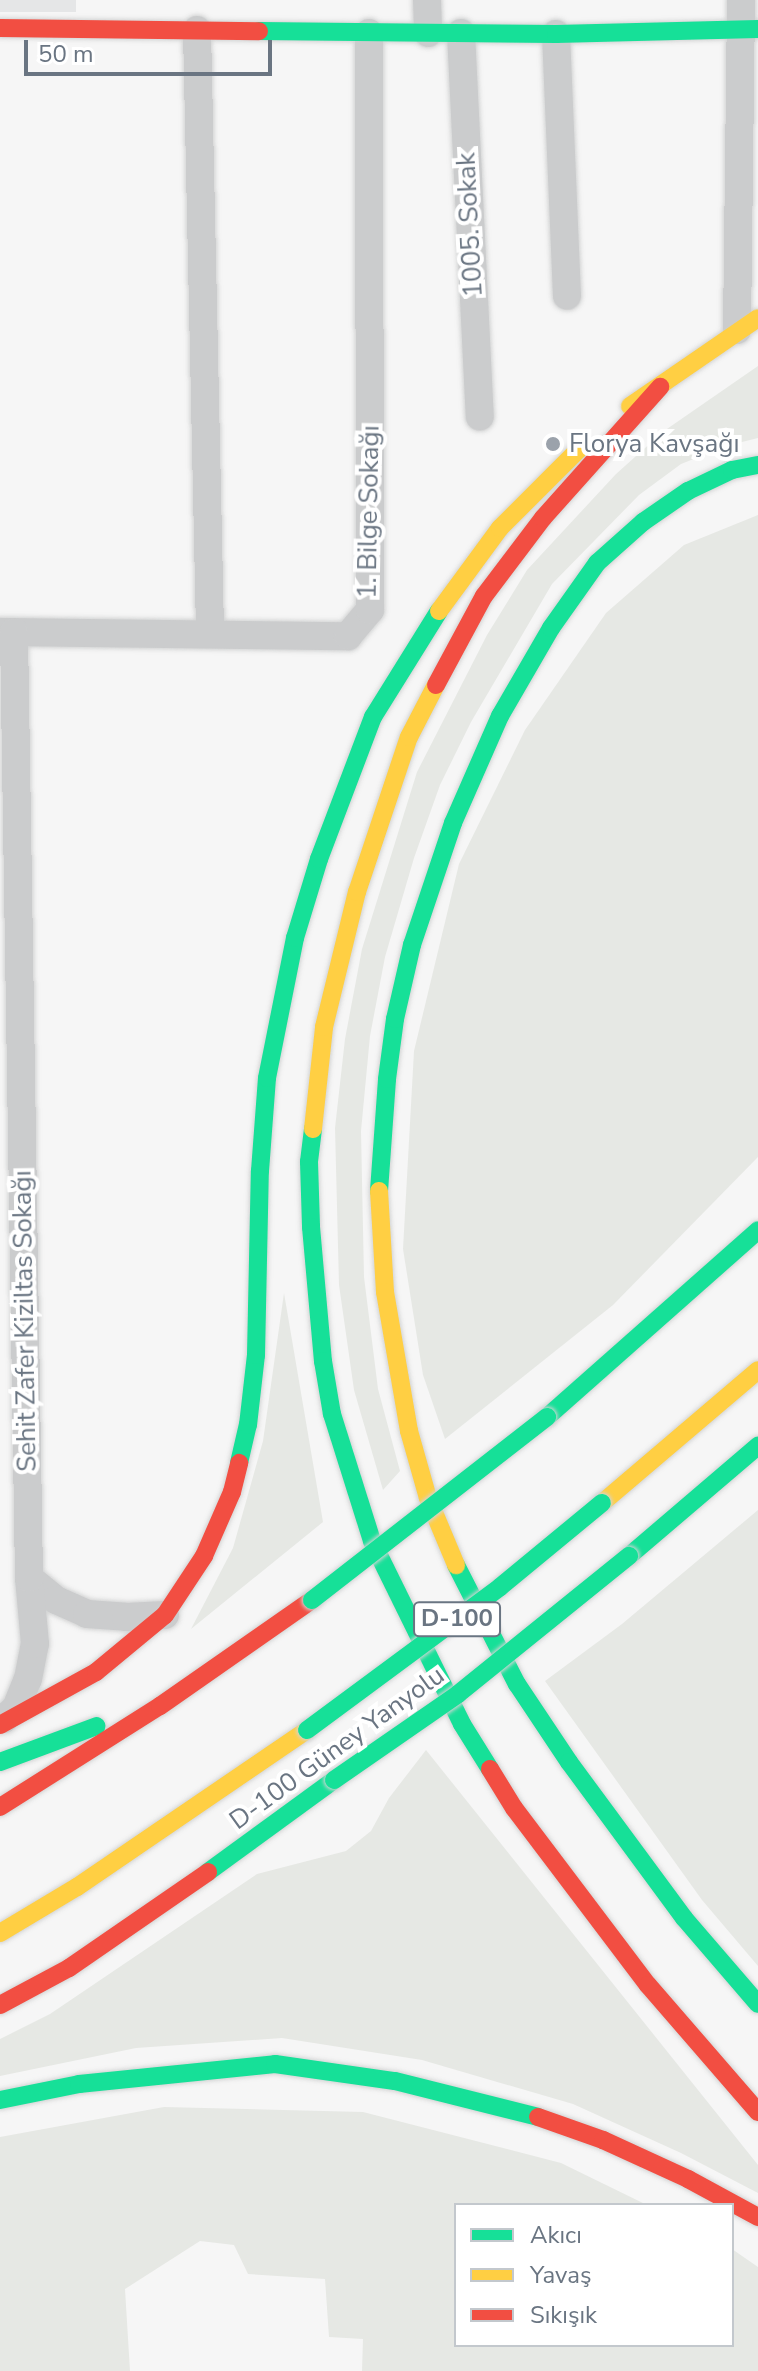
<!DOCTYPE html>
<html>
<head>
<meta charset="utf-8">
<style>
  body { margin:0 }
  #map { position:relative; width:758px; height:2371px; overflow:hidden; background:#f6f6f6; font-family:"Nunito Sans",sans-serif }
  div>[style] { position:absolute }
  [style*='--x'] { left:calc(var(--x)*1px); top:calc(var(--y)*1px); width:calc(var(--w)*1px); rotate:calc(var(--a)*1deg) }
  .built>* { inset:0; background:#e5e6e7; transform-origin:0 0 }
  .green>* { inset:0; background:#e6e8e4 }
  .roads { filter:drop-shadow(0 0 2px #d3d4d4) drop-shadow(0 0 2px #d3d4d4) }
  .street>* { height:28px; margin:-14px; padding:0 14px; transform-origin:14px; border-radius:14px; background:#cbcccd }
  .fast>* { height:18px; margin:-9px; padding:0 9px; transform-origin:9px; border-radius:9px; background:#16e098 }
  .slow>* { height:18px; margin:-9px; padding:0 9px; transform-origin:9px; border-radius:9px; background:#ffcf43 }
  .jam>* { height:18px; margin:-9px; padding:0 9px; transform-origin:9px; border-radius:9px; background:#f24e42 }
  .bridges { filter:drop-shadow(0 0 2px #d3d4d5) drop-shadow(0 0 2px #d3d4d5) }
  .fast-bridge>* { height:18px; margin:-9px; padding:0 9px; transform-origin:9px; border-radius:9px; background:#16e098 }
  .dots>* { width:22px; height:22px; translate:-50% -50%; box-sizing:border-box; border:4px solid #fff; border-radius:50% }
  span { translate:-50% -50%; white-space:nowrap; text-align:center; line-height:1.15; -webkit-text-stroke:8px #fff; paint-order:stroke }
  .shield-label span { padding:2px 6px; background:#fff; border:2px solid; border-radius:6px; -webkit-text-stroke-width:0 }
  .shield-label { font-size:24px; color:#6a7582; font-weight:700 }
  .street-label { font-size:26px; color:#6a7582 }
  .poi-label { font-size:26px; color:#6a7582 }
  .left { translate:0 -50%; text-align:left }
  .legend { position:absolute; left:454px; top:2203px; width:280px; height:144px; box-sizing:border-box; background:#fff; border:2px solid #c3c8cd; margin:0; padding:10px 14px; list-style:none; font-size:24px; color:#6a7582 }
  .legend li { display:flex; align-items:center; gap:16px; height:40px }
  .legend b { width:40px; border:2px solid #c3c8cd }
  .scale { position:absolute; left:24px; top:40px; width:248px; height:36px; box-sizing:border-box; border:4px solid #6a7582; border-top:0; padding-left:10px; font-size:24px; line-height:28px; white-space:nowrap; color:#6a7582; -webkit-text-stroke:6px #fff; paint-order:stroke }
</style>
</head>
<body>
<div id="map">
  <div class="built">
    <div style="left:0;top:0;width:76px;height:12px"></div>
  </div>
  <div class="green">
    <div style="clip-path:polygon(758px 366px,758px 438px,726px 446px,681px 464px,639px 495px,552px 584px,471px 722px,440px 785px,414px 858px,385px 957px,370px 1036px,361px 1131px,364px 1277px,378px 1389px,400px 1471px,383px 1490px,354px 1390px,339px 1285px,335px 1128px,345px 1039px,362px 949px,417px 772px,487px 635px,527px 570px,616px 474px,664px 431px)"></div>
    <div style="clip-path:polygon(758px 515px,758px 1157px,613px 1305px,445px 1439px,423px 1375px,403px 1249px,414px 1051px,459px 864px,525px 730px,606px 613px,684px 545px)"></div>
    <div style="clip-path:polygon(284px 1293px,323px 1522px,191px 1629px,233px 1548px,263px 1441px)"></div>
    <div style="clip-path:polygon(758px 1510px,758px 1966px,702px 1900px,545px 1681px,622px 1624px)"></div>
    <div style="clip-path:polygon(426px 1750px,758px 2165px,758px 2193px,681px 2153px,573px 2104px,422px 2060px,282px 2038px,136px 2048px,0 2076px,0 2039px,50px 2014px,257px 1874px,346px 1851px,371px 1831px,389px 1798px)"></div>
    <div style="clip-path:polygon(164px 2107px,363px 2112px,561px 2163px,647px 2205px,456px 2205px,456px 2345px,732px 2345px,732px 2249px,758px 2267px,758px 2371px,362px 2371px,363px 2339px,329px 2337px,325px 2279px,248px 2274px,234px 2245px,200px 2241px,125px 2289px,130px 2371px,0 2371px,0 2137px)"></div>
  </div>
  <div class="roads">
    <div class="street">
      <div style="--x:427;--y:0;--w:33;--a:88"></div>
      <div style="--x:197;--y:30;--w:603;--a:88.76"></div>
      <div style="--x:461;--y:33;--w:384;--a:87.2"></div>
      <div style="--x:556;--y:34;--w:262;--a:87.6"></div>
      <div style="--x:737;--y:330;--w:330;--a:-89.3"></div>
      <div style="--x:0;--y:632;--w:348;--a:0.7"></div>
      <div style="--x:348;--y:636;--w:34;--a:-50"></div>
      <div style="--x:370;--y:610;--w:577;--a:-90.1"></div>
      <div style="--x:29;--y:1578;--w:35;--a:39"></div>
      <div style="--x:56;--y:1600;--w:34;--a:24"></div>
      <div style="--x:87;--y:1614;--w:39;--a:4"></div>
      <div style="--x:126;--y:1617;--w:39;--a:-3"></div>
      <div style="--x:4;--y:1719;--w:16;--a:-43"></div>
      <div style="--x:16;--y:1708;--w:31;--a:-68"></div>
      <div style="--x:28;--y:1679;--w:36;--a:-79"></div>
      <div style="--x:35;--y:1644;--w:66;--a:-95.2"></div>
      <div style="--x:29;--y:1578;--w:946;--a:-90.91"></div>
    </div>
    <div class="fast">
      <div style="--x:259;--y:31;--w:297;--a:0.6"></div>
      <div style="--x:556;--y:34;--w:202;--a:-1.4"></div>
      <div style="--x:313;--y:1129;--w:33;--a:97"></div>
      <div style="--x:309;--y:1162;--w:65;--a:88.2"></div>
      <div style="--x:311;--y:1227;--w:135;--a:84.9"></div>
      <div style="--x:323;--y:1361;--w:54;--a:80.4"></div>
      <div style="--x:332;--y:1414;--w:133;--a:72.5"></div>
      <div style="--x:372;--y:1541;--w:204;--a:63.8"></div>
      <div style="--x:462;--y:1724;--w:53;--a:58.1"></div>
      <div style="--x:379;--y:1191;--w:112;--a:-85.9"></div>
      <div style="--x:387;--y:1079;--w:61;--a:-82.4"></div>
      <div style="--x:395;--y:1019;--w:76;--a:-77.1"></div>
      <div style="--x:412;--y:945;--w:129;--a:-71.4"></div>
      <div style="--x:453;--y:823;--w:117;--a:-66.3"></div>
      <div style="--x:500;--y:716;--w:102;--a:-59.9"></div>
      <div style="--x:551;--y:628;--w:80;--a:-54.7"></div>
      <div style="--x:597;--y:563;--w:62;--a:-41.7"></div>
      <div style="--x:643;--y:522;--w:55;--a:-34.6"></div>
      <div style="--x:688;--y:491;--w:49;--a:-25.5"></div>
      <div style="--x:732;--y:470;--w:26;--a:-11"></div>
      <div style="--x:547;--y:1417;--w:282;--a:-41.5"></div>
      <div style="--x:239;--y:1463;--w:39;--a:-77"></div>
      <div style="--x:248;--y:1425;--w:70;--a:-83.5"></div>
      <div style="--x:256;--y:1355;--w:184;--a:-88.8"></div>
      <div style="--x:260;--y:1171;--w:93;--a:-85.7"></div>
      <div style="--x:267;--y:1078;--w:143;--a:-78.7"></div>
      <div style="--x:295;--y:938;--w:83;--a:-73.1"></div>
      <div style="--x:319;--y:859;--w:152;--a:-69.2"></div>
      <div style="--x:373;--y:717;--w:125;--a:-58.1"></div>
      <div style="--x:629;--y:1556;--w:170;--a:-40.5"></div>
      <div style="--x:456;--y:1565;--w:134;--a:62.9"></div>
      <div style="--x:517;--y:1684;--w:94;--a:56.3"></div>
      <div style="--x:569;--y:1762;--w:194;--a:53.6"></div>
      <div style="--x:684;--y:1918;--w:113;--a:49.3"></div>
      <div style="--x:0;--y:1762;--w:103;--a:-20.4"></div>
      <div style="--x:208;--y:1872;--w:156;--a:-36.1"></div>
      <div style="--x:0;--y:2100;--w:81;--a:-11.4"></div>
      <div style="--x:79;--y:2084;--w:197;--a:-5.8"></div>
      <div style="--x:275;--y:2064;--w:121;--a:8.1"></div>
      <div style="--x:395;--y:2081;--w:147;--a:14.1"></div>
    </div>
    <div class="slow">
      <div style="--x:630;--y:406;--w:155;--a:-34.5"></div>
      <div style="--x:439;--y:611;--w:103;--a:-53.7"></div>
      <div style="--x:500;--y:528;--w:117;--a:-45"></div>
      <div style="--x:313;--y:1129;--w:103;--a:-83.8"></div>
      <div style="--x:324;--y:1027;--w:139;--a:-76.3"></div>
      <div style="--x:357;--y:892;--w:163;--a:-71.5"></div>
      <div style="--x:409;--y:737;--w:59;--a:-62.6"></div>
      <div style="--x:379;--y:1191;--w:101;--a:86.6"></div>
      <div style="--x:385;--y:1292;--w:141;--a:80.2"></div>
      <div style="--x:409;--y:1431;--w:70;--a:74.2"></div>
      <div style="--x:428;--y:1498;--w:73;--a:67.3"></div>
      <div style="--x:602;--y:1503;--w:205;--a:-40.4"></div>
      <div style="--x:0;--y:1933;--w:90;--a:-30.9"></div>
      <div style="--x:77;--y:1887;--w:278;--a:-34.3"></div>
    </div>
    <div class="jam">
      <div style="--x:0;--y:28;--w:259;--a:0.7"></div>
      <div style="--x:436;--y:685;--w:101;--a:-61.7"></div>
      <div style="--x:484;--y:596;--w:98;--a:-52.9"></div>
      <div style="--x:543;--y:518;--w:176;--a:-48.2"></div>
      <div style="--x:0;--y:1725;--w:110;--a:-28.9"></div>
      <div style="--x:96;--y:1672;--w:89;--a:-39.6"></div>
      <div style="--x:165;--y:1615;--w:71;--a:-56.5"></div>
      <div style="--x:204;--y:1556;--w:70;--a:-66.4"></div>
      <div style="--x:232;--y:1492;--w:30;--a:-76"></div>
      <div style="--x:490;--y:1769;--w:46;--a:58.4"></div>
      <div style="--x:514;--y:1808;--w:222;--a:52.9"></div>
      <div style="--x:648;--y:1985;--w:168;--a:49.1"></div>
      <div style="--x:0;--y:1807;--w:189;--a:-32.3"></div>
      <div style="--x:160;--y:1706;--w:185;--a:-34.9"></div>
      <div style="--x:0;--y:2005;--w:78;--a:-28.2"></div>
      <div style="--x:69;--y:1968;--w:169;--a:-34.6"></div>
      <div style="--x:538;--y:2117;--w:69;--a:19.5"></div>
      <div style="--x:603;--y:2140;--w:94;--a:24.6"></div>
      <div style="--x:688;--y:2179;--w:80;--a:28.5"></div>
    </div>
  </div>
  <div class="bridges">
    <div class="fast-bridge">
      <div style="--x:312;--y:1600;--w:298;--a:-37.9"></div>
      <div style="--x:307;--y:1730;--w:240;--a:-36.5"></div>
      <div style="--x:500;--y:1587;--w:132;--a:-39.5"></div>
      <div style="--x:334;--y:1780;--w:151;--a:-34.7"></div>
      <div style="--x:458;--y:1694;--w:220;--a:-38.9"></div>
    </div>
  </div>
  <div class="dots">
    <div style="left:553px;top:444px;background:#9ba2ab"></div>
  </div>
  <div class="shield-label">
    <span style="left:457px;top:1619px">D-100</span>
  </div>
  <div class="street-label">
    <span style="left:470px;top:225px;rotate:-93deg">1005. Sokak</span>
    <span style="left:369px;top:512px;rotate:-89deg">1. Bilge Sokağı</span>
    <span style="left:25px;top:1321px;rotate:-91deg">Sehit Zafer Kiziltas Sokağı</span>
    <span style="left:337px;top:1748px;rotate:-36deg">D-100 Güney Yanyolu</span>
  </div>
  <div class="poi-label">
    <span class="left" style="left:569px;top:444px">Florya Kavşağı</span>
  </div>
  <ul class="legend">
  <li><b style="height:10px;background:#16e098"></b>Akıcı</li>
  <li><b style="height:10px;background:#ffcf43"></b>Yavaş</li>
  <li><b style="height:10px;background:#f24e42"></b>Sıkışık</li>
  </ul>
  <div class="scale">50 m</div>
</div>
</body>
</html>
